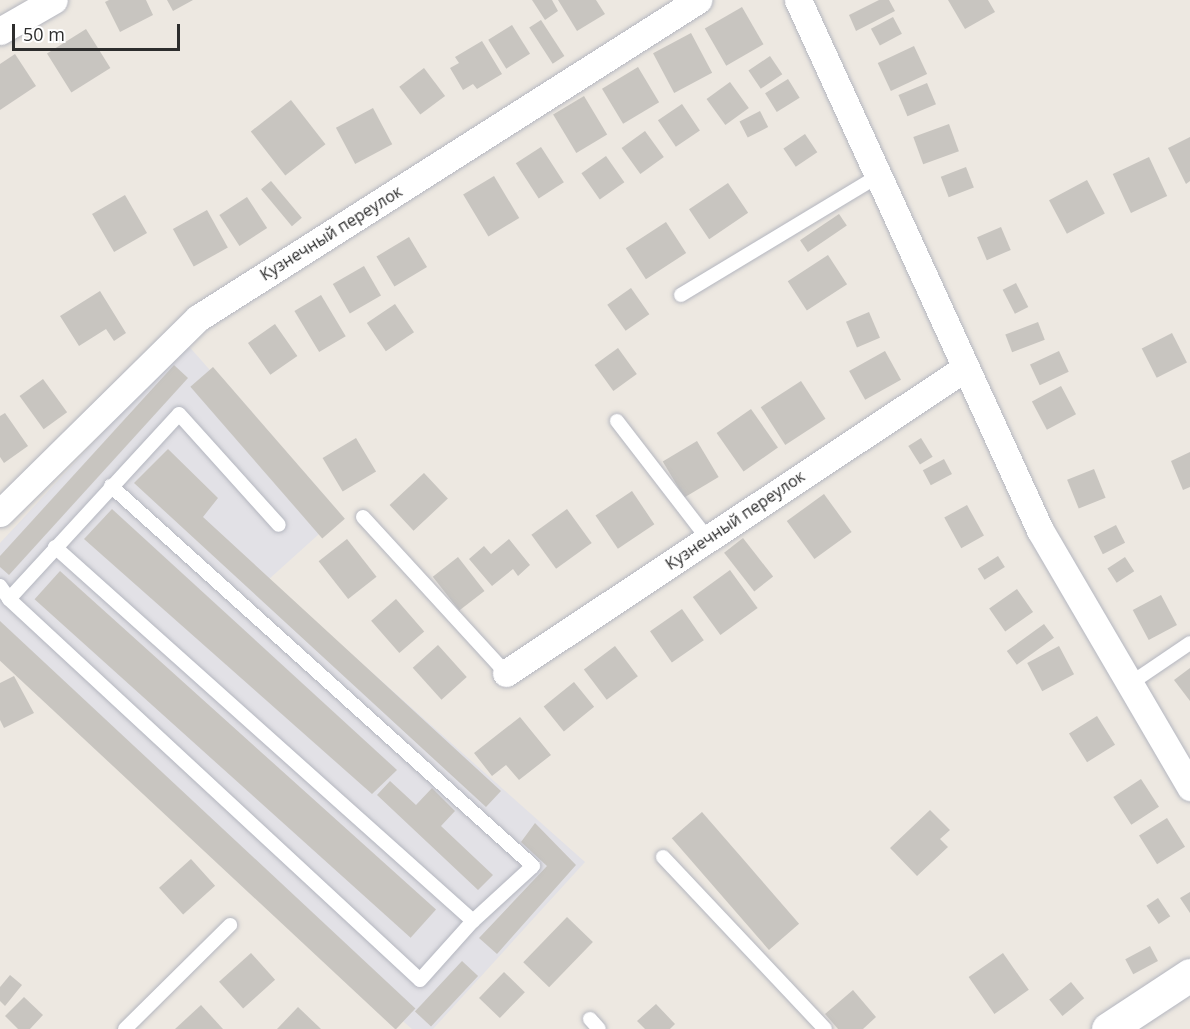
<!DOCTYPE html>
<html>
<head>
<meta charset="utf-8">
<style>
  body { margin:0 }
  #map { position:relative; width:1190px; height:1029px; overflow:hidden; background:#ede8e1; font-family:"Open Sans",sans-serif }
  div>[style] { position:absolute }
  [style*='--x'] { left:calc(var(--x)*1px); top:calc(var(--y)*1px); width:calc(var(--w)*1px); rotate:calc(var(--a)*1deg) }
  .industrial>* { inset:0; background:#e2e1e6 }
  .building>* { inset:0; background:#c8c5c0; transform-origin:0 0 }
  .roads { filter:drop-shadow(0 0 2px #b4b6bf) drop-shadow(0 0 2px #b4b6bf) }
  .service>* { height:14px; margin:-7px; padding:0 7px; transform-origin:7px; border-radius:7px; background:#fff }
  .minor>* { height:27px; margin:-13.5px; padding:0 13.5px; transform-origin:13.5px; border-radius:13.5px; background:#fff }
  .tertiary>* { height:33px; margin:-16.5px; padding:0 16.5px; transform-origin:16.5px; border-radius:16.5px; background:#fff }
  span { translate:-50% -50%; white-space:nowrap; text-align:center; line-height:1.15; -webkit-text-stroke:4.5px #fff; paint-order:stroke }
  .street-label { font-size:16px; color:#2d2d2d }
  .scale { position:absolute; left:12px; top:24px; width:168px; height:27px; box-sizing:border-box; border:3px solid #2d2d2d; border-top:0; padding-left:8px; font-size:18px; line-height:21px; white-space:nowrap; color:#2d2d2d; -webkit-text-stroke:4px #fff; paint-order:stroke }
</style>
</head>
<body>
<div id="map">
  <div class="industrial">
    <div style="clip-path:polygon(186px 343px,339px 516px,268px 580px,585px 862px,433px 1029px,412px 1029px,391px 1011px,246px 884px,0 652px,0 543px)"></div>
  </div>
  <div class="building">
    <div style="clip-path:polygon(109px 0,146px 0,153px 15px,120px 32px,105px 2px)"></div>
    <div style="clip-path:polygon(167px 0,193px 0,173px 11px)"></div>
    <div style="clip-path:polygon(532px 0,552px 0,558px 11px,545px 20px)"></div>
    <div style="clip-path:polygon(558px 0,596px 0,605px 14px,577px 31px)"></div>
    <div style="clip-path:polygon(879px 0,889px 0,895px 11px,856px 31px,849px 15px)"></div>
    <div style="clip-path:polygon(948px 0,988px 0,995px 12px,965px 29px)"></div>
    <div style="left:742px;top:7px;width:43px;height:43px;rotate:60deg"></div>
    <div style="left:893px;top:17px;width:19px;height:25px;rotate:62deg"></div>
    <div style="left:541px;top:20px;width:43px;height:14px;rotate:57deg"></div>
    <div style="left:512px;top:25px;width:34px;height:28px;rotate:58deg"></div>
    <div style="left:86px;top:29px;width:46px;height:46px;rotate:58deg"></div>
    <div style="left:691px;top:33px;width:45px;height:43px;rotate:62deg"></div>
    <div style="clip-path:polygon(482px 41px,502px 74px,477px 89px,473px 84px,463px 90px,450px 68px,459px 63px,455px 57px)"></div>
    <div style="left:914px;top:46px;width:31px;height:40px;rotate:65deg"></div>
    <div style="clip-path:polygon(15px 54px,36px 86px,0 110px,0 64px)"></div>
    <div style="left:770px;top:56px;width:22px;height:26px;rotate:56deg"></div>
    <div style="left:638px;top:67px;width:41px;height:42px;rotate:59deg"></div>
    <div style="left:424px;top:68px;width:35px;height:31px;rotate:53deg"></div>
    <div style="left:788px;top:79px;width:22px;height:27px;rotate:58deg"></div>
    <div style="left:730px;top:82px;width:32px;height:29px;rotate:54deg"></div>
    <div style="left:927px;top:83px;width:23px;height:31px;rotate:67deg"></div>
    <div style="left:584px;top:96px;width:45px;height:36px;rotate:59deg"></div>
    <div style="left:291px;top:100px;width:56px;height:51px;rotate:52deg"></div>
    <div style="left:682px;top:104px;width:32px;height:29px;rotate:56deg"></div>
    <div style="left:373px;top:108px;width:41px;height:42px;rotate:62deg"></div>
    <div style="left:760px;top:111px;width:18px;height:23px;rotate:63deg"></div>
    <div style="left:949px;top:124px;width:29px;height:38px;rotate:70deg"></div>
    <div style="left:645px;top:131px;width:32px;height:29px;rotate:54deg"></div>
    <div style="left:805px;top:134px;width:22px;height:26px;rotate:56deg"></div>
    <div style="clip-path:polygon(1190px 137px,1190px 181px,1186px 184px,1168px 148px)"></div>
    <div style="left:541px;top:147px;width:42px;height:30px;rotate:57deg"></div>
    <div style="left:606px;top:156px;width:32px;height:30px;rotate:55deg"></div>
    <div style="left:1149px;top:157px;width:43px;height:40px;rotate:65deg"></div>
    <div style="left:966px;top:167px;width:22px;height:27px;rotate:69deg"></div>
    <div style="left:494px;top:176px;width:49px;height:36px;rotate:59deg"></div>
    <div style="left:1087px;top:180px;width:38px;height:43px;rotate:62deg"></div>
    <div style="left:271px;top:181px;width:48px;height:13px;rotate:50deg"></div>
    <div style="left:728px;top:183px;width:36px;height:47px;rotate:56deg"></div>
    <div style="left:125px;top:195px;width:44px;height:38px;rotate:60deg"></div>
    <div style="left:247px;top:197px;width:37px;height:33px;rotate:57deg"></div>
    <div style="left:207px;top:210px;width:43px;height:39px;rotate:61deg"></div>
    <div style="left:839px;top:214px;width:14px;height:47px;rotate:56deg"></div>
    <div style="left:666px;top:222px;width:37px;height:48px;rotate:57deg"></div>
    <div style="left:1001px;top:227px;width:25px;height:26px;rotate:67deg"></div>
    <div style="left:409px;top:237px;width:35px;height:38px;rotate:59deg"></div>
    <div style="left:828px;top:255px;width:35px;height:48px;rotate:57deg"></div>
    <div style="left:364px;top:266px;width:34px;height:36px;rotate:60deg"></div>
    <div style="left:1016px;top:283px;width:27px;height:15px;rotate:63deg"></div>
    <div style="left:631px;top:288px;width:32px;height:29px;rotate:55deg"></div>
    <div style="clip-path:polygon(100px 291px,126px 333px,114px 341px,106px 329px,79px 346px,60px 316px)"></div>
    <div style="left:321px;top:295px;width:48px;height:31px;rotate:59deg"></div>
    <div style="left:395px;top:304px;width:34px;height:34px;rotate:56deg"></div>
    <div style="left:869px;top:312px;width:28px;height:25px;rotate:67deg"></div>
    <div style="left:1038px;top:322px;width:19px;height:35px;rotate:69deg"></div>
    <div style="left:275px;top:324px;width:39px;height:33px;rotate:55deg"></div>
    <div style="left:1172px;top:333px;width:33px;height:34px;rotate:63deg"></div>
    <div style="left:618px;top:348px;width:32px;height:29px;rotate:54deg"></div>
    <div style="left:885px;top:351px;width:33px;height:41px;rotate:61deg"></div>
    <div style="left:1059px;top:351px;width:23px;height:32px;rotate:65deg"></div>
    <div style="clip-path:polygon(174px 365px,188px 378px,9px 575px,0 567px,0 556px)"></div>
    <div style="left:213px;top:367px;width:201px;height:30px;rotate:49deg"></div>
    <div style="left:43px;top:379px;width:41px;height:29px;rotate:54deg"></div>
    <div style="left:801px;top:381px;width:45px;height:48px;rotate:57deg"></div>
    <div style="left:1061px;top:386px;width:32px;height:33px;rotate:62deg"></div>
    <div style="left:751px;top:409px;width:47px;height:42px;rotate:55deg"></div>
    <div style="clip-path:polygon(5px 413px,28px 446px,4px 463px,0 457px,0 416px)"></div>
    <div style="left:356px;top:438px;width:39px;height:39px;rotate:59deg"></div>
    <div style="left:921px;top:438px;width:22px;height:15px;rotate:58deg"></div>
    <div style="left:697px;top:441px;width:42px;height:40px;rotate:59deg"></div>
    <div style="clip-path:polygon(168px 449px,218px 498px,203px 517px,501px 791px,486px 807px,134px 483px)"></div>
    <div style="clip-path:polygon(1190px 452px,1190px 487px,1183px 490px,1171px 461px)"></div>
    <div style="left:944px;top:459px;width:17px;height:24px;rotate:62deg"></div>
    <div style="left:1094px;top:469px;width:31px;height:29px;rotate:68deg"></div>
    <div style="left:424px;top:473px;width:35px;height:47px;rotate:47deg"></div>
    <div style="left:632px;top:491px;width:40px;height:44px;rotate:56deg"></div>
    <div style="left:824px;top:494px;width:47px;height:46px;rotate:54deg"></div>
    <div style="left:967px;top:505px;width:35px;height:26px;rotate:61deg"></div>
    <div style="clip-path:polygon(112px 509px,397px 770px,372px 794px,84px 539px)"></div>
    <div style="left:567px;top:509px;width:42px;height:44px;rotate:54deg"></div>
    <div style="left:1116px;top:525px;width:20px;height:25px;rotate:63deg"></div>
    <div style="left:743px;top:538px;width:49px;height:24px;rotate:52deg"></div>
    <div style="left:347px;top:539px;width:48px;height:36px;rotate:52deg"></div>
    <div style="clip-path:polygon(509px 539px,530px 565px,518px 576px,513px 569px,492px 586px,469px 559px,484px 546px,491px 554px)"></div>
    <div style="left:998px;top:556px;width:13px;height:24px;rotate:58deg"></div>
    <div style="left:458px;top:557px;width:43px;height:32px;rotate:52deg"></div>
    <div style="left:1125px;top:557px;width:17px;height:21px;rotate:57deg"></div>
    <div style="left:730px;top:570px;width:47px;height:46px;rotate:54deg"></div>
    <div style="left:60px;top:571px;width:506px;height:38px;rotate:42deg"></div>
    <div style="left:1017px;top:589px;width:28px;height:34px;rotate:55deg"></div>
    <div style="left:1161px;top:595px;width:34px;height:32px;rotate:62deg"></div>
    <div style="left:396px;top:599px;width:43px;height:33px;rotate:49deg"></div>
    <div style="left:682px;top:609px;width:38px;height:39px;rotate:55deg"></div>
    <div style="left:0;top:621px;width:568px;height:29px;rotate:43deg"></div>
    <div style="left:1044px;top:624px;width:17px;height:46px;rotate:54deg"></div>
    <div style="left:438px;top:645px;width:43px;height:34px;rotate:48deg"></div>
    <div style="left:615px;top:646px;width:38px;height:39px;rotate:53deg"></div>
    <div style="left:1059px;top:646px;width:32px;height:36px;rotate:62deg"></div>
    <div style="clip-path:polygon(1190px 668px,1190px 701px,1174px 680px)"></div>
    <div style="clip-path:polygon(14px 676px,34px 713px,4px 728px,0 720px,0 683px)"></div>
    <div style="left:574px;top:682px;width:32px;height:39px;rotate:51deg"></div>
    <div style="left:1097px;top:716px;width:34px;height:33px;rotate:58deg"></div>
    <div style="clip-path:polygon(520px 717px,551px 755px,519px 780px,506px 765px,492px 776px,474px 753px)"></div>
    <div style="left:1141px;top:779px;width:33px;height:33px;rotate:57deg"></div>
    <div style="clip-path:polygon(390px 781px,416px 805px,432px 788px,455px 811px,441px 826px,493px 875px,478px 890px,377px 795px)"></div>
    <div style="clip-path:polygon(930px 810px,950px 830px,940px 839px,948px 847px,917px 876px,890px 848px)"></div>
    <div style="left:702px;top:812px;width:148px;height:40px;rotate:49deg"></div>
    <div style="left:1167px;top:818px;width:34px;height:33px;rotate:58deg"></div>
    <div style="clip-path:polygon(535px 823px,576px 865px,497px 954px,479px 938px,547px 866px,521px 842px)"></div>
    <div style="left:191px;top:859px;width:36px;height:43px;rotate:48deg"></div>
    <div style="clip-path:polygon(1190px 892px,1190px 913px,1180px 898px)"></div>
    <div style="left:1158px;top:898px;width:22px;height:14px;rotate:56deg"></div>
    <div style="left:567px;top:917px;width:36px;height:63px;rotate:44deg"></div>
    <div style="left:1150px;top:946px;width:17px;height:28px;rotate:62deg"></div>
    <div style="left:251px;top:953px;width:36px;height:43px;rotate:48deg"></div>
    <div style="left:1003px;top:953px;width:45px;height:42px;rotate:55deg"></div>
    <div style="left:462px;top:961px;width:22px;height:69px;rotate:43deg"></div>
    <div style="left:504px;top:972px;width:29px;height:36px;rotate:44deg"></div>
    <div style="clip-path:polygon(10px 975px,22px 985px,5px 1006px,0 1001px,0 987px)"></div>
    <div style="left:1071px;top:982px;width:21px;height:28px;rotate:51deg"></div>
    <div style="clip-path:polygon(853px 990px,876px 1017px,863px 1029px,838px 1029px,825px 1014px)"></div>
    <div style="clip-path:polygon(24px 997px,43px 1015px,30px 1029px,18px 1029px,5px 1016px)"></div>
    <div style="clip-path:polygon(656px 1004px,675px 1024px,670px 1029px,645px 1029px,637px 1021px)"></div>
    <div style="clip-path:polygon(201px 1005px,223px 1029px,175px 1029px)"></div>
    <div style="clip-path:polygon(298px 1007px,321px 1029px,277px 1029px)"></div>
  </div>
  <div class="roads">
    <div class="service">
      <div style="--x:681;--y:295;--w:230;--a:-31.1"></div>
      <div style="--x:617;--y:421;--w:149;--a:52.4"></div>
      <div style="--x:363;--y:517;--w:212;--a:47.5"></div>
      <div style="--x:55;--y:547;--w:561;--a:41.82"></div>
      <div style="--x:0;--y:586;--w:16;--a:55"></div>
      <div style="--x:9;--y:599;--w:560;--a:42.83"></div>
      <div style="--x:420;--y:980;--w:79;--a:-48.1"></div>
      <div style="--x:473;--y:921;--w:81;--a:-42.5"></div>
      <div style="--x:533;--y:866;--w:568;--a:-138"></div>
      <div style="--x:9;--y:599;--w:251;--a:-47.4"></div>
      <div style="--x:179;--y:414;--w:149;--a:48"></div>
      <div style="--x:1131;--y:683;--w:71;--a:-34.1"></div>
      <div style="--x:663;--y:857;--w:236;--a:46.7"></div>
      <div style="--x:590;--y:1019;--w:13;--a:48"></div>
      <div style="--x:125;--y:1029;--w:148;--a:-44.7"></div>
    </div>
    <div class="minor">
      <div style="--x:798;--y:0;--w:583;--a:65.46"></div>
      <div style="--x:1040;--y:530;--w:298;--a:59.7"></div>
      <div style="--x:0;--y:31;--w:62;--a:-29.9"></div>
      <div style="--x:0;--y:513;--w:278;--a:-44.6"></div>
      <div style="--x:198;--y:318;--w:593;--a:-32.46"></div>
      <div style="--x:506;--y:673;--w:551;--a:-33.6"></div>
    </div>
    <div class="tertiary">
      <div style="--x:1108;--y:1029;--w:98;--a:-33.4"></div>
    </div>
  </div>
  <div class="street-label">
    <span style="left:331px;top:233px;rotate:-32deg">Кузнечный переулок</span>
    <span style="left:735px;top:520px;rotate:-34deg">Кузнечный переулок</span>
  </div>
  <div class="scale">50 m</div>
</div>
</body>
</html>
